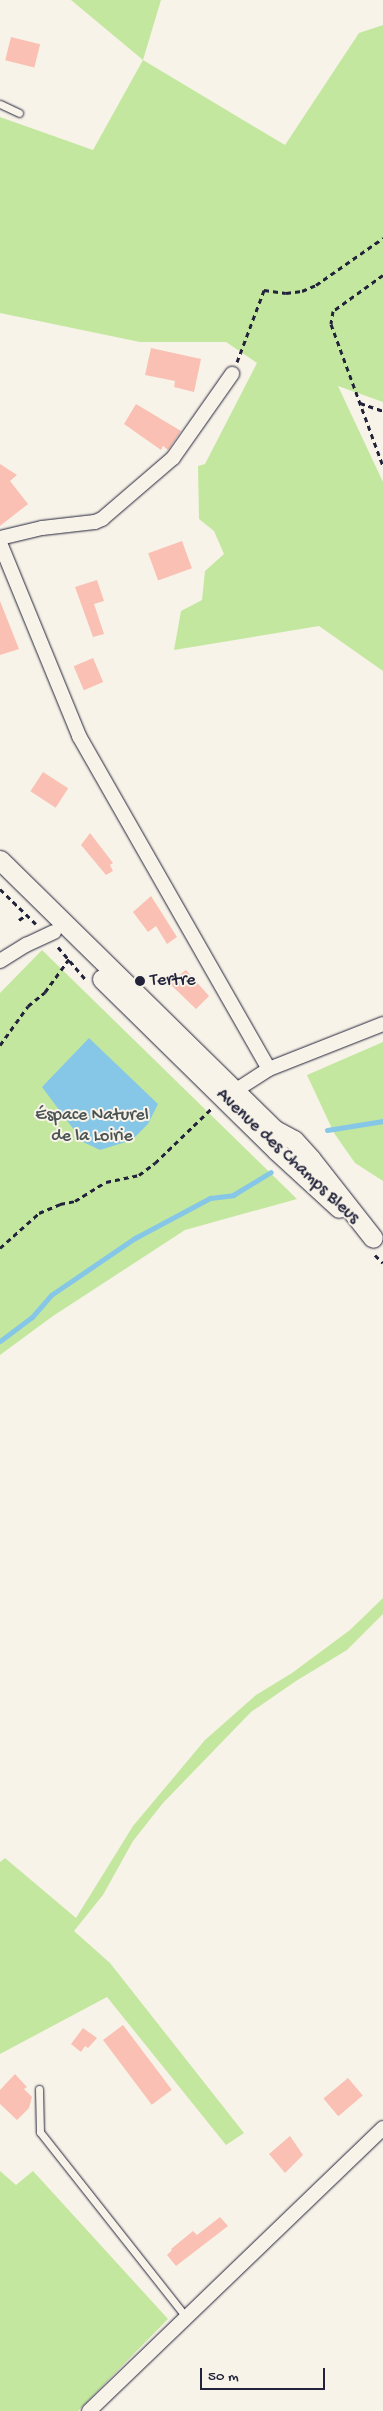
<!DOCTYPE html>
<html>
<head>
<meta charset="utf-8">
<style>
  body { margin:0 }
  #map { position:relative; width:383px; height:2411px; overflow:hidden; background:#f7f3e8; font-family:"Gochi Hand",sans-serif }
  div>[style] { position:absolute }
  [style*='--x'] { left:calc(var(--x)*1px); top:calc(var(--y)*1px); width:calc(var(--w)*1px); rotate:calc(var(--a)*1deg) }
  .green>* { inset:0; background:#c4e7a0 }
  .water>* { inset:0; background:#86c7e7 }
  .stream>* { height:5px; margin:-2.5px; padding:0 2.5px; transform-origin:2.5px; border-radius:2.5px; background:#86c7e7 }
  .building>* { inset:0; background:#fac0b3; transform-origin:0 0 }
  .path>* { height:3px; margin-top:-1.5px; transform-origin:0; background:repeating-linear-gradient(90deg,#22223b 0 5px,transparent 0 9px) }
  .roads { filter:drop-shadow(0 0 1px #22223b) drop-shadow(0 0 1px #22223b) }
  .lane>* { height:7px; margin:-3.5px; padding:0 3.5px; transform-origin:3.5px; border-radius:3.5px; background:#f7f3e8 }
  .street>* { height:14px; margin:-7px; padding:0 7px; transform-origin:7px; border-radius:7px; background:#f7f3e8 }
  .secondary>* { height:19px; margin:-9.5px; padding:0 9.5px; transform-origin:9.5px; border-radius:9.5px; background:#f7f3e8 }
  .dots>* { width:14px; height:14px; translate:-50% -50%; box-sizing:border-box; border:2px solid #f7f3e8; border-radius:50% }
  span { translate:-50% -50%; white-space:nowrap; text-align:center; line-height:1.15; -webkit-text-stroke:4px #f7f3e8; paint-order:stroke }
  .poi-label { font-size:18px; color:#22223b }
  .left { translate:0 -50%; text-align:left }
  .park-label { font-size:18px; color:#4a5354 }
  .street-label { font-size:18px; color:#22223b }
  .scale { position:absolute; left:200px; top:2368px; width:125px; height:22px; box-sizing:border-box; border:2px solid #22223b; border-top:0; padding-left:6px; font-size:15px; line-height:18px; white-space:nowrap; color:#22223b; -webkit-text-stroke:4px #f7f3e8; paint-order:stroke }
</style>
</head>
<body>
<div id="map">
  <div class="green">
    <div style="clip-path:polygon(71px 0,161px 0,143px 60px,285px 145px,359px 33px,383px 25px,383px 402px,338px 386px,383px 482px,383px 671px,319px 626px,174px 650px,181px 611px,202px 600px,205px 571px,224px 554px,214px 531px,199px 519px,198px 466px,205px 464px,257px 363px,226px 342px,140px 342px,0 313px,0 117px,93px 150px,143px 60px)"></div>
    <div style="clip-path:polygon(42px 950px,297px 1199px,185px 1230px,53px 1316px,0 1355px,0 993px)"></div>
    <div style="clip-path:polygon(383px 1042px,383px 1181px,355px 1163px,334px 1133px,307px 1075px)"></div>
    <div style="clip-path:polygon(383px 1598px,383px 1614px,347px 1650px,296px 1681px,251px 1712px,163px 1803px,133px 1841px,103px 1895px,74px 1931px,110px 1963px,244px 2133px,226px 2145px,107px 1997px,0 2054px,0 1862px,5px 1858px,76px 1918px,133px 1826px,205px 1740px,256px 1695px,292px 1673px,350px 1630px)"></div>
    <div style="clip-path:polygon(0 2171px,16px 2185px,33px 2171px,168px 2319px,78px 2411px,0 2411px)"></div>
  </div>
  <div class="water">
    <div style="clip-path:polygon(89px 1038px,158px 1104px,148px 1124px,132px 1140px,100px 1150px,83px 1142px,42px 1087px)"></div>
  </div>
  <div class="stream">
    <div style="--x:327;--y:1130;--w:57;--a:-9.1"></div>
    <div style="--x:0;--y:1341;--w:40;--a:-37"></div>
    <div style="--x:32;--y:1317;--w:29;--a:-49"></div>
    <div style="--x:51;--y:1295;--w:102;--a:-34.2"></div>
    <div style="--x:135;--y:1238;--w:85;--a:-28.1"></div>
    <div style="--x:210;--y:1198;--w:23;--a:-7"></div>
    <div style="--x:233;--y:1195;--w:44;--a:-31.2"></div>
  </div>
  <div class="building">
    <div style="left:11px;top:37px;width:30px;height:24px;rotate:14deg"></div>
    <div style="clip-path:polygon(151px 348px,201px 359px,194px 392px,174px 387px,175px 381px,145px 375px)"></div>
    <div style="clip-path:polygon(136px 404px,181px 431px,168px 450px,163px 446px,161px 450px,124px 424px)"></div>
    <div style="clip-path:polygon(0 464px,17px 475px,10px 481px,28px 504px,0 526px)"></div>
    <div style="left:182px;top:541px;width:29px;height:36px;rotate:70deg"></div>
    <div style="clip-path:polygon(97px 580px,104px 601px,94px 604px,104px 634px,93px 637px,75px 587px)"></div>
    <div style="clip-path:polygon(0 601px,19px 649px,0 655px)"></div>
    <div style="left:93px;top:658px;width:26px;height:21px;rotate:67deg"></div>
    <div style="left:43px;top:772px;width:30px;height:23px;rotate:33deg"></div>
    <div style="clip-path:polygon(90px 833px,113px 863px,110px 865px,113px 871px,106px 875px,81px 845px)"></div>
    <div style="clip-path:polygon(151px 896px,177px 937px,167px 944px,156px 926px,148px 932px,133px 912px)"></div>
    <div style="clip-path:polygon(186px 970px,209px 996px,196px 1009px,169px 983px)"></div>
    <div style="left:123px;top:2025px;width:81px;height:25px;rotate:53deg"></div>
    <div style="clip-path:polygon(83px 2028px,97px 2038px,88px 2048px,85px 2046px,81px 2052px,71px 2044px)"></div>
    <div style="clip-path:polygon(15px 2074px,27px 2087px,24px 2089px,32px 2097px,29px 2108px,17px 2120px,0 2104px,0 2090px)"></div>
    <div style="left:348px;top:2078px;width:23px;height:32px;rotate:50deg"></div>
    <div style="clip-path:polygon(290px 2136px,303px 2155px,285px 2173px,269px 2154px)"></div>
    <div style="clip-path:polygon(220px 2217px,228px 2226px,176px 2266px,167px 2255px,172px 2250px,171px 2249px,193px 2231px,197px 2235px)"></div>
  </div>
  <div class="path">
    <div style="--x:383;--y:275;--w:62;--a:144.2"></div>
    <div style="--x:333;--y:311;--w:13;--a:99"></div>
    <div style="--x:331;--y:324;--w:151;--a:69.9"></div>
    <div style="--x:237;--y:362;--w:77;--a:-69.4"></div>
    <div style="--x:264;--y:290;--w:22;--a:8"></div>
    <div style="--x:286;--y:293;--w:16;--a:-7"></div>
    <div style="--x:302;--y:291;--w:15;--a:-23"></div>
    <div style="--x:316;--y:285;--w:82;--a:-35"></div>
    <div style="--x:360;--y:403;--w:24;--a:19"></div>
    <div style="--x:0;--y:889;--w:50;--a:44.2"></div>
    <div style="--x:19;--y:920;--w:9;--a:-36"></div>
    <div style="--x:58;--y:947;--w:43;--a:49.7"></div>
    <div style="--x:0;--y:1045;--w:48;--a:-54.3"></div>
    <div style="--x:28;--y:1006;--w:22;--a:-39"></div>
    <div style="--x:45;--y:992;--w:41;--a:-54"></div>
    <div style="--x:0;--y:1248;--w:52;--a:-41.9"></div>
    <div style="--x:39;--y:1213;--w:23;--a:-23"></div>
    <div style="--x:60;--y:1204;--w:15;--a:-11"></div>
    <div style="--x:75;--y:1201;--w:36;--a:-32"></div>
    <div style="--x:106;--y:1182;--w:34;--a:-12"></div>
    <div style="--x:139;--y:1175;--w:20;--a:-37"></div>
    <div style="--x:155;--y:1163;--w:79;--a:-44"></div>
    <div style="--x:375;--y:1255;--w:11;--a:45"></div>
  </div>
  <div class="roads">
    <div class="lane">
      <div style="--x:0;--y:104;--w:21;--a:25"></div>
      <div style="--x:39;--y:2089;--w:43;--a:88.7"></div>
      <div style="--x:40;--y:2132;--w:236;--a:51.7"></div>
    </div>
    <div class="street">
      <div style="--x:0;--y:538;--w:43;--a:-13.4"></div>
      <div style="--x:42;--y:528;--w:53;--a:-6.5"></div>
      <div style="--x:95;--y:522;--w:8;--a:-23"></div>
      <div style="--x:102;--y:519;--w:94;--a:-40.7"></div>
      <div style="--x:173;--y:458;--w:103;--a:-54.9"></div>
      <div style="--x:0;--y:543;--w:209;--a:67.7"></div>
      <div style="--x:79;--y:736;--w:383;--a:60.3"></div>
      <div style="--x:0;--y:961;--w:31;--a:-32"></div>
      <div style="--x:26;--y:945;--w:31;--a:-25"></div>
      <div style="--x:231;--y:1100;--w:16;--a:-52"></div>
      <div style="--x:241;--y:1087;--w:33;--a:-33"></div>
      <div style="--x:269;--y:1069;--w:123;--a:-21.5"></div>
      <div style="--x:89;--y:2411;--w:408;--a:-43.9"></div>
    </div>
    <div class="secondary">
      <div style="--x:0;--y:860;--w:385;--a:44.5"></div>
      <div style="--x:275;--y:1130;--w:21;--a:28"></div>
      <div style="--x:294;--y:1140;--w:25;--a:48"></div>
      <div style="--x:311;--y:1159;--w:100;--a:51.9"></div>
      <div style="--x:102;--y:979;--w:245;--a:44.5"></div>
      <div style="--x:277;--y:1151;--w:84;--a:42.6"></div>
    </div>
  </div>
  <div class="dots">
    <div style="left:140px;top:981px;background:#22223b"></div>
  </div>
  <div class="poi-label">
    <span class="left" style="left:150px;top:981px">Tertre</span>
  </div>
  <div class="park-label">
    <span style="left:92px;top:1127px">Éspace Naturel<br>de la Loirie</span>
  </div>
  <div class="street-label">
    <span style="left:287px;top:1157px;rotate:43deg">Avenue des Champs Bleus</span>
  </div>
  <div class="scale">50 m</div>
</div>
</body>
</html>
